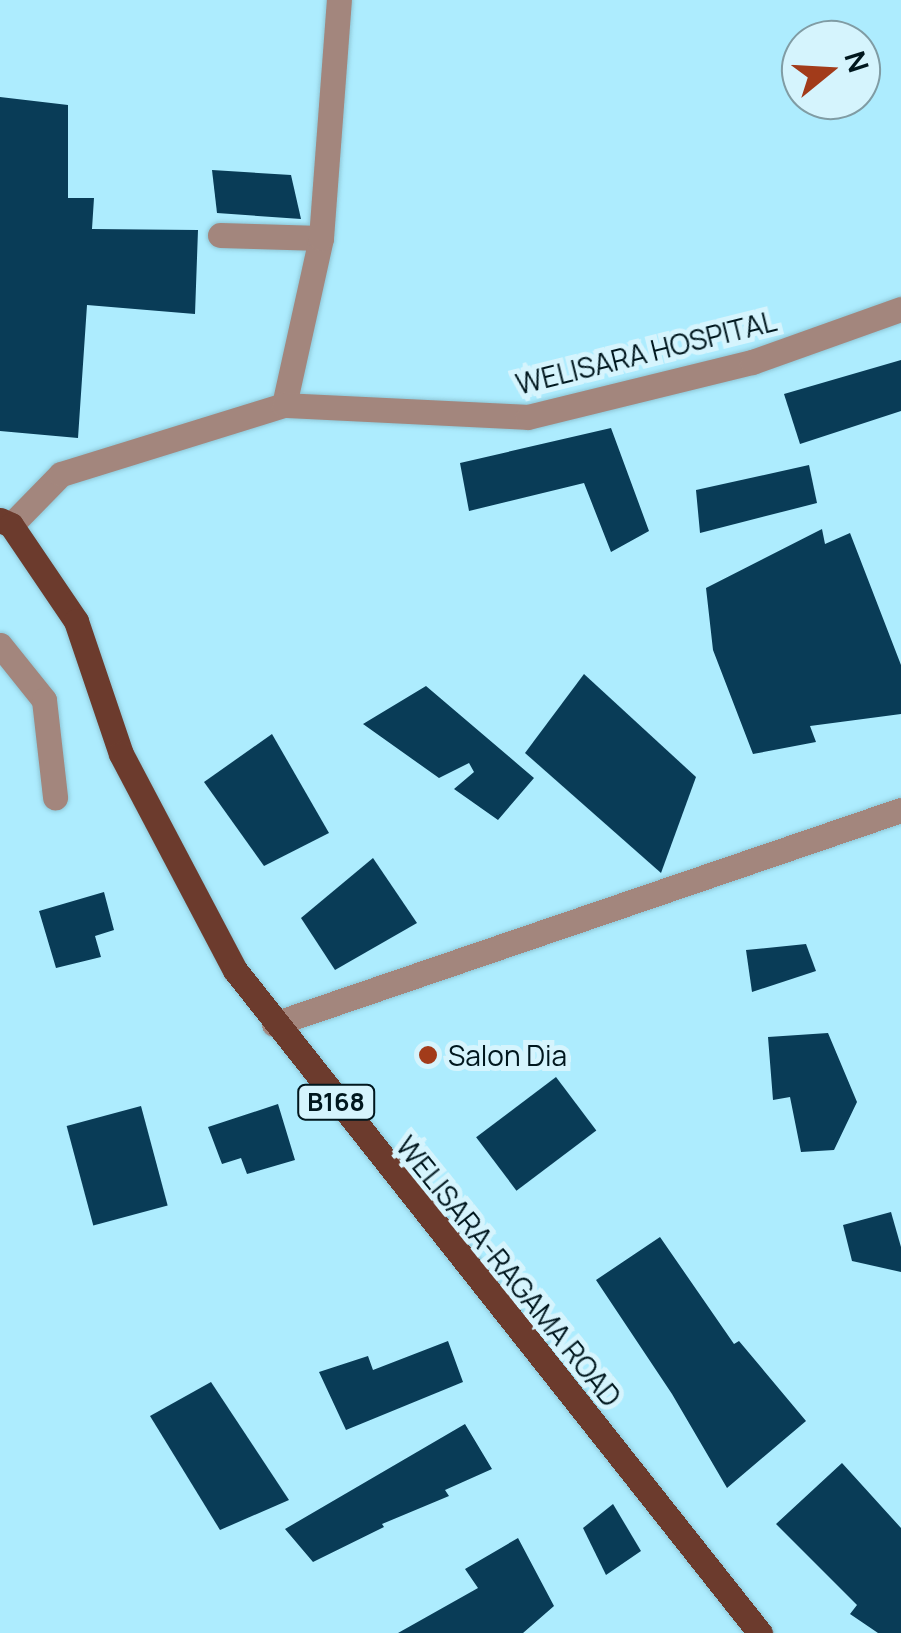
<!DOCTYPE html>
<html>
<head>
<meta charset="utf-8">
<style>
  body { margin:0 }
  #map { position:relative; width:901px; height:1633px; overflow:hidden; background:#adecfe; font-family:Manrope,sans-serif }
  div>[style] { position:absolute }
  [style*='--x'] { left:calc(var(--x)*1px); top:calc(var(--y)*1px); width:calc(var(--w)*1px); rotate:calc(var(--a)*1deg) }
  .building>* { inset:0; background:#093c57; transform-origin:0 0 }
  .roads { filter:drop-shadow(0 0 2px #8ec6d6) drop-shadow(0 0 2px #8ec6d6) }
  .street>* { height:25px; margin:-12.5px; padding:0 12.5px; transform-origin:12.5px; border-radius:12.5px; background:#a3867d }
  .primary>* { height:25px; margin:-12.5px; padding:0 12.5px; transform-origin:12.5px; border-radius:12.5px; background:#6c3b2d }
  .dots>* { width:28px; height:28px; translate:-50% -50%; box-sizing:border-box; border:5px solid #d5f4fd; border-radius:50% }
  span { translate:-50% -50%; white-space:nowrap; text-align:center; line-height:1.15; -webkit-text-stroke:10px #d5f4fd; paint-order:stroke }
  .shield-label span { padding:2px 8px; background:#d5f4fd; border:2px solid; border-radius:8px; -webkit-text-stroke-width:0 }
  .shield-label { font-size:25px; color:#00171e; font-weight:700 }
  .street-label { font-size:28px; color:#00171e }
  .poi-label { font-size:28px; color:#00171e }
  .left { translate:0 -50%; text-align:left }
  .north { position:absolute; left:781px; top:20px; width:100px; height:100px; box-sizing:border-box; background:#d5f4fd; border:2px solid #809ca4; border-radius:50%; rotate:72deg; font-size:28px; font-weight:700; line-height:40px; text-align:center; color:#00171e }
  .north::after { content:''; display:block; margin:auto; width:35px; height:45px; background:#a23b1a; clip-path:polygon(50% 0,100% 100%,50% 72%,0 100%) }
</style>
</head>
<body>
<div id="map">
  <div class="building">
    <div style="clip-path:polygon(0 97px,68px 105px,68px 198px,94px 198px,92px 229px,198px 230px,195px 314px,87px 305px,78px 438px,0 431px)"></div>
    <div style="clip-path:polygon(212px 170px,291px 175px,301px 219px,217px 213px)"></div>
    <div style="clip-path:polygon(901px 360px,901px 411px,800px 444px,784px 394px)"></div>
    <div style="clip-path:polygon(611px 428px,649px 531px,611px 552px,584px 483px,469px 511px,460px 463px)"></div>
    <div style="clip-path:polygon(809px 465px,817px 503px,700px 533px,696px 490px)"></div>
    <div style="clip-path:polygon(822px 529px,825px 544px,850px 533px,901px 665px,901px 714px,810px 726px,816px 742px,753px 754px,713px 650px,706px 588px)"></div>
    <div style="clip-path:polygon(584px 674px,696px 777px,661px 873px,525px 753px)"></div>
    <div style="clip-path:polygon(426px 686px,534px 778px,498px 820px,454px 789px,474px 772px,469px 763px,439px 778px,363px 724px)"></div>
    <div style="clip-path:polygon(272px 734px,329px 833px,264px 866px,204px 782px)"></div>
    <div style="clip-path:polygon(373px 858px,417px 923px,335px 970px,301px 918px)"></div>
    <div style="clip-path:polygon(104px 892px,114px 930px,95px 936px,101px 957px,56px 968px,39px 911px)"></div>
    <div style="clip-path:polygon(806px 944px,816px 971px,752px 992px,746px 950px)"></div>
    <div style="clip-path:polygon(828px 1033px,857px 1102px,834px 1150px,801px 1152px,790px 1097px,773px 1100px,768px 1037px)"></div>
    <div style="left:556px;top:1077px;width:67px;height:100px;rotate:53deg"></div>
    <div style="clip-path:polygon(278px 1104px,295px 1160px,247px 1174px,241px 1158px,222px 1164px,208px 1127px)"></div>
    <div style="left:141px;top:1106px;width:103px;height:77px;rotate:75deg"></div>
    <div style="clip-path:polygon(891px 1212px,901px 1247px,901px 1272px,852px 1261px,843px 1225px)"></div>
    <div style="clip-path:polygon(660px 1237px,734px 1344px,739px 1341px,806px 1421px,727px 1488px,672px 1394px,596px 1280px)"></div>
    <div style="clip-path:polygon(448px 1341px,463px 1382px,346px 1430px,319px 1372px,368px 1356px,373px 1370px)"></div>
    <div style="clip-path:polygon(211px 1382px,289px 1500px,220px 1530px,150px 1416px)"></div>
    <div style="clip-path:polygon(465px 1424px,492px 1469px,445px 1490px,449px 1496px,382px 1524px,384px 1527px,313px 1562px,285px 1529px)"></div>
    <div style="clip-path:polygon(842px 1463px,901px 1528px,901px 1633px,878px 1633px,850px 1614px,857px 1605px,776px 1524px)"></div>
    <div style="clip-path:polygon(613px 1504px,641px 1551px,606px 1575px,583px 1528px)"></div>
    <div style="clip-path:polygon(518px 1538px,554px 1606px,523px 1633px,398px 1633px,478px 1588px,465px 1569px)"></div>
  </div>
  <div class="roads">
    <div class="street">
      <div style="--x:220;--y:235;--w:101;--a:1.7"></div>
      <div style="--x:284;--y:405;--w:171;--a:-77.5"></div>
      <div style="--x:321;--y:238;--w:239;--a:-85.7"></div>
      <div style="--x:11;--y:525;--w:71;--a:-45.6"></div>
      <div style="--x:61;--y:474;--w:233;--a:-17.2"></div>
      <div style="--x:284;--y:405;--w:244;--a:2.8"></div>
      <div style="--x:528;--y:417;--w:231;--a:-13.8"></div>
      <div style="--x:752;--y:362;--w:158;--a:-19.6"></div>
      <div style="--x:0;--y:645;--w:70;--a:51.3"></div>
      <div style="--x:44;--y:700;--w:98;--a:83.5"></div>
      <div style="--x:274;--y:1024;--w:663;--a:-18.85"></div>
    </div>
    <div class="primary">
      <div style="--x:0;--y:520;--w:12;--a:24"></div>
      <div style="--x:11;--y:525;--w:116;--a:55.9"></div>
      <div style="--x:76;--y:621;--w:140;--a:71.3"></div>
      <div style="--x:121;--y:754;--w:244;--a:62.2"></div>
      <div style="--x:235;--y:970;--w:846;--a:51.63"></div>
    </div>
  </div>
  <div class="dots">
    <div style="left:428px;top:1055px;background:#a23b1a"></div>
  </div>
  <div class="shield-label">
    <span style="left:336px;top:1102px">B168</span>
  </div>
  <div class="street-label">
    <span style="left:646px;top:352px;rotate:-14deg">WELISARA HOSPITAL</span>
    <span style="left:509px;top:1271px;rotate:51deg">WELISARA-RAGAMA ROAD</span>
  </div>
  <div class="poi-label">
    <span class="left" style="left:448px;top:1055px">Salon Dia</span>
  </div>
  <div class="north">N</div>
</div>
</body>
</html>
